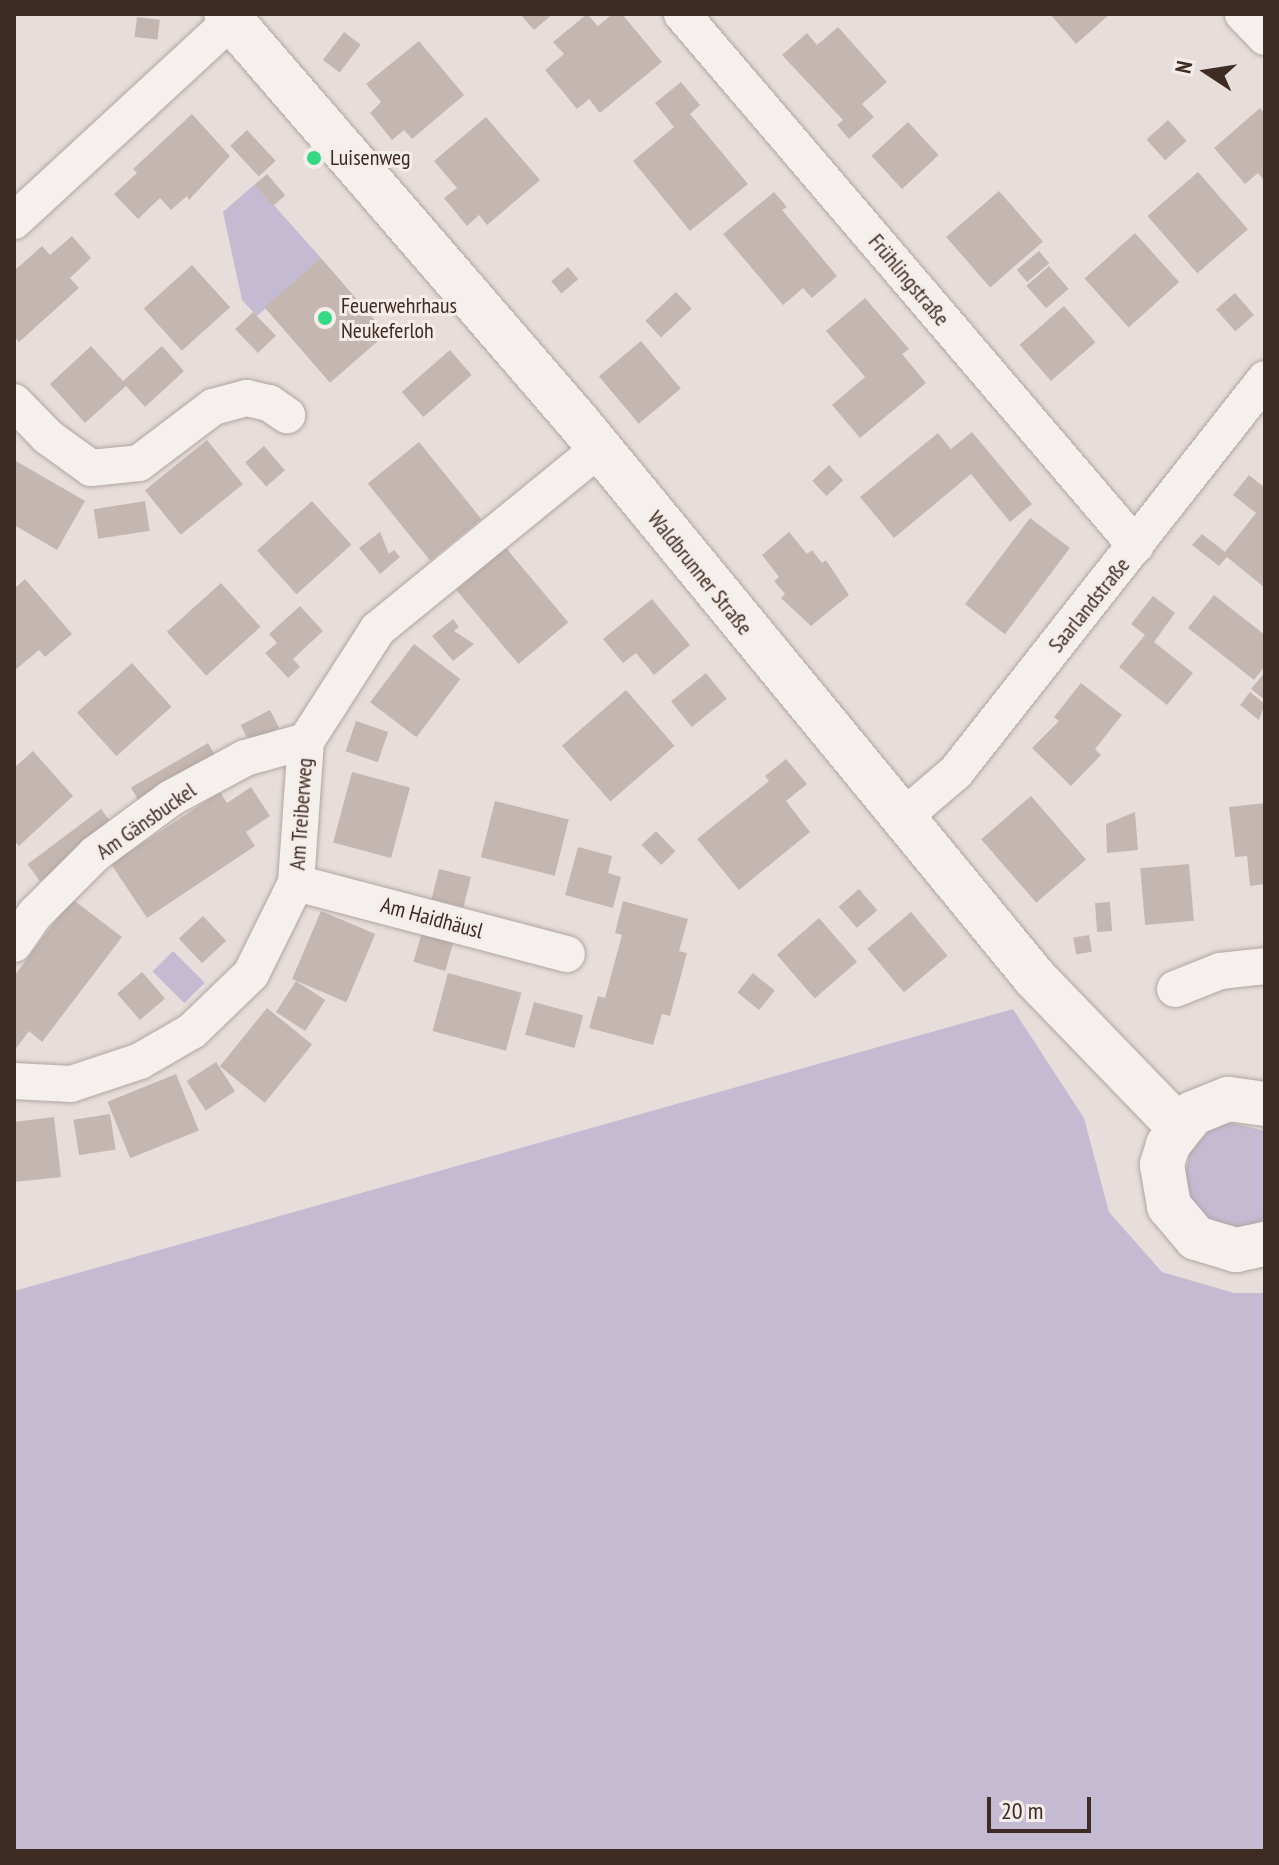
<!DOCTYPE html>
<html>
<head>
<meta charset="utf-8">
<style>
  body { margin:0 }
  #map { position:relative; width:1279px; height:1865px; overflow:hidden; background:#e7dedb; font-family:"PT Sans Narrow",sans-serif }
  div>[style] { position:absolute }
  [style*='--x'] { left:calc(var(--x)*1px); top:calc(var(--y)*1px); width:calc(var(--w)*1px); rotate:calc(var(--a)*1deg) }
  .green>* { inset:0; background:#c4bbd2; transform-origin:0 0 }
  .building>* { inset:0; background:#c4b7b2; transform-origin:0 0 }
  .roads { filter:drop-shadow(0 0 2px #b1a5a0) drop-shadow(0 0 2px #b1a5a0) }
  .minor>* { height:36px; margin:-18px; padding:0 18px; transform-origin:18px; border-radius:18px; background:#f5f0ee }
  .tertiary>* { height:44px; margin:-22px; padding:0 22px; transform-origin:22px; border-radius:22px; background:#f5f0ee }
  .dots>* { width:22px; height:22px; translate:-50% -50%; box-sizing:border-box; border:4px solid #f5edea; border-radius:50% }
  span { translate:-50% -50%; white-space:nowrap; text-align:center; line-height:1.15; -webkit-text-stroke:6px #f5edea; paint-order:stroke }
  .poi-label { font-size:22px; color:#3e2b24 }
  .left { translate:0 -50%; text-align:left }
  .street-label { font-size:22px; color:#3e2b24 }
  .frame { position:absolute; inset:0; border:16px solid #3e2b24; pointer-events:none }
  .north { position:absolute; left:1167px; top:32px; width:80px; height:80px; -webkit-text-stroke:6px #f5edea; paint-order:stroke; rotate:282deg; font-size:22px; font-weight:700; line-height:32px; text-align:center; color:#3e2b24 }
  .north::after { content:''; display:block; margin:auto; width:28px; height:36px; background:#3e2b24; clip-path:polygon(50% 0,100% 100%,50% 72%,0 100%) }
  .scale { position:absolute; left:987px; top:1797px; width:104px; height:36px; box-sizing:border-box; border:4px solid #3e2b24; border-top:0; padding-left:10px; font-size:24px; line-height:28px; white-space:nowrap; color:#3e2b24; -webkit-text-stroke:6px #f5edea; paint-order:stroke }
</style>
</head>
<body>
<div id="map">
  <div class="green">
    <div style="clip-path:polygon(255px 184px,321px 258px,257px 316px,242px 300px,223px 212px)"></div>
    <div style="left:173px;top:951px;width:45px;height:29px;rotate:45deg"></div>
    <div style="clip-path:polygon(1013px 1009px,1084px 1118px,1109px 1212px,1162px 1272px,1234px 1293px,1265px 1293px,1265px 1851px,14px 1851px,14px 1291px)"></div>
    <div style="clip-path:polygon(1228px 1122px,1265px 1131px,1265px 1219px,1253px 1225px,1237px 1228px,1208px 1219px,1188px 1195px,1184px 1179px,1191px 1149px,1213px 1127px)"></div>
  </div>
  <div class="building">
    <div style="clip-path:polygon(520px 14px,553px 14px,534px 30px)"></div>
    <div style="clip-path:polygon(587px 14px,598px 26px,612px 14px,622px 14px,662px 62px,600px 113px,589px 99px,577px 109px,545px 70px,564px 54px,553px 42px)"></div>
    <div style="clip-path:polygon(1050px 14px,1110px 14px,1076px 44px)"></div>
    <div style="left:137px;top:17px;width:23px;height:20px;rotate:7deg"></div>
    <div style="clip-path:polygon(838px 27px,887px 82px,862px 104px,874px 117px,849px 139px,837px 125px,843px 120px,782px 55px,807px 33px,817px 45px)"></div>
    <div style="left:344px;top:32px;width:21px;height:35px;rotate:37deg"></div>
    <div style="clip-path:polygon(419px 41px,464px 95px,412px 139px,404px 130px,392px 140px,370px 113px,381px 102px,366px 84px)"></div>
    <div style="clip-path:polygon(681px 82px,700px 105px,690px 114px,748px 184px,690px 231px,633px 161px,674px 127px,655px 103px)"></div>
    <div style="clip-path:polygon(1260px 108px,1265px 114px,1265px 181px,1258px 173px,1245px 184px,1214px 148px)"></div>
    <div style="clip-path:polygon(192px 114px,230px 156px,189px 200px,187px 196px,171px 210px,160px 198px,138px 219px,114px 194px,137px 173px,133px 169px)"></div>
    <div style="clip-path:polygon(486px 117px,540px 180px,487px 225px,479px 215px,467px 226px,444px 198px,457px 188px,434px 161px)"></div>
    <div style="left:1168px;top:120px;width:28px;height:29px;rotate:48deg"></div>
    <div style="left:908px;top:122px;width:45px;height:50px;rotate:47deg"></div>
    <div style="left:247px;top:130px;width:42px;height:23px;rotate:47deg"></div>
    <div style="left:1198px;top:172px;width:76px;height:67px;rotate:49deg"></div>
    <div style="left:267px;top:174px;width:28px;height:16px;rotate:49deg"></div>
    <div style="left:999px;top:191px;width:67px;height:70px;rotate:49deg"></div>
    <div style="clip-path:polygon(774px 192px,787px 207px,782px 210px,837px 276px,812px 298px,803px 288px,783px 305px,723px 234px)"></div>
    <div style="left:1135px;top:233px;width:66px;height:68px;rotate:48deg"></div>
    <div style="clip-path:polygon(72px 236px,91px 258px,70px 278px,79px 288px,19px 342px,14px 336px,14px 271px,42px 246px,50px 255px)"></div>
    <div style="left:1039px;top:251px;width:16px;height:29px;rotate:50deg"></div>
    <div style="left:321px;top:258px;width:100px;height:75px;rotate:49deg"></div>
    <div style="left:192px;top:265px;width:57px;height:65px;rotate:48deg"></div>
    <div style="left:1049px;top:266px;width:30px;height:30px;rotate:49deg"></div>
    <div style="left:568px;top:267px;width:16px;height:22px;rotate:50deg"></div>
    <div style="left:676px;top:292px;width:23px;height:42px;rotate:47deg"></div>
    <div style="left:1235px;top:293px;width:29px;height:25px;rotate:49deg"></div>
    <div style="clip-path:polygon(865px 298px,909px 349px,902px 354px,926px 383px,860px 438px,832px 405px,865px 377px,826px 331px)"></div>
    <div style="left:1064px;top:306px;width:48px;height:59px;rotate:49deg"></div>
    <div style="left:253px;top:312px;width:33px;height:25px;rotate:46deg"></div>
    <div style="left:641px;top:341px;width:62px;height:55px;rotate:50deg"></div>
    <div style="clip-path:polygon(91px 346px,123px 381px,162px 346px,184px 371px,145px 407px,126px 386px,85px 423px,50px 384px)"></div>
    <div style="left:450px;top:350px;width:33px;height:64px;rotate:49deg"></div>
    <div style="clip-path:polygon(972px 432px,1032px 504px,1010px 522px,971px 474px,894px 538px,860px 497px,938px 433px,951px 449px)"></div>
    <div style="left:207px;top:440px;width:57px;height:80px;rotate:51deg"></div>
    <div style="left:419px;top:442px;width:99px;height:66px;rotate:51deg"></div>
    <div style="left:264px;top:446px;width:32px;height:25px;rotate:49deg"></div>
    <div style="clip-path:polygon(16px 461px,85px 501px,57px 550px,14px 525px)"></div>
    <div style="left:829px;top:465px;width:21px;height:23px;rotate:47deg"></div>
    <div style="clip-path:polygon(1249px 475px,1265px 488px,1265px 588px,1227px 557px,1219px 566px,1192px 545px,1202px 534px,1225px 552px,1256px 513px,1233px 495px)"></div>
    <div style="left:145px;top:501px;width:30px;height:52px;rotate:81deg"></div>
    <div style="left:312px;top:501px;width:59px;height:74px;rotate:48deg"></div>
    <div style="left:1030px;top:518px;width:50px;height:108px;rotate:37deg"></div>
    <div style="clip-path:polygon(380px 532px,389px 554px,394px 550px,400px 557px,380px 574px,359px 548px)"></div>
    <div style="clip-path:polygon(789px 532px,807px 554px,812px 550px,822px 563px,826px 560px,849px 595px,811px 626px,781px 598px,785px 594px,774px 581px,779px 577px,762px 555px)"></div>
    <div style="left:506px;top:548px;width:97px;height:65px;rotate:50deg"></div>
    <div style="clip-path:polygon(25px 579px,72px 634px,45px 657px,39px 650px,14px 671px,14px 589px)"></div>
    <div style="left:221px;top:583px;width:59px;height:73px;rotate:48deg"></div>
    <div style="clip-path:polygon(1214px 595px,1265px 635px,1265px 666px,1254px 680px,1188px 628px)"></div>
    <div style="clip-path:polygon(1153px 596px,1175px 613px,1154px 642px,1193px 673px,1167px 705px,1119px 667px,1145px 635px,1131px 624px)"></div>
    <div style="clip-path:polygon(652px 599px,690px 645px,654px 675px,636px 653px,623px 663px,603px 639px)"></div>
    <div style="clip-path:polygon(300px 606px,323px 631px,293px 659px,300px 667px,288px 678px,265px 653px,277px 643px,269px 634px)"></div>
    <div style="clip-path:polygon(453px 619px,459px 627px,454px 631px,474px 644px,453px 661px,432px 636px)"></div>
    <div style="left:414px;top:644px;width:58px;height:73px;rotate:37deg"></div>
    <div style="left:132px;top:663px;width:59px;height:74px;rotate:48deg"></div>
    <div style="clip-path:polygon(1265px 672px,1265px 700px,1251px 689px)"></div>
    <div style="left:706px;top:673px;width:33px;height:45px;rotate:51deg"></div>
    <div style="clip-path:polygon(1081px 683px,1122px 715px,1095px 749px,1101px 755px,1071px 786px,1032px 748px,1059px 721px,1054px 717px)"></div>
    <div style="left:626px;top:690px;width:74px;height:85px;rotate:49deg"></div>
    <div style="clip-path:polygon(1250px 692px,1265px 704px,1259px 720px,1240px 705px)"></div>
    <div style="left:270px;top:710px;width:20px;height:33px;rotate:63deg"></div>
    <div style="left:356px;top:721px;width:34px;height:32px;rotate:19deg"></div>
    <div style="left:208px;top:743px;width:20px;height:89px;rotate:60deg"></div>
    <div style="clip-path:polygon(33px 751px,73px 796px,19px 846px,14px 841px,14px 768px)"></div>
    <div style="clip-path:polygon(786px 759px,807px 784px,786px 801px,810px 832px,739px 890px,697px 839px,769px 781px,765px 776px)"></div>
    <div style="left:352px;top:772px;width:60px;height:73px;rotate:15deg"></div>
    <div style="clip-path:polygon(251px 787px,270px 816px,246px 832px,255px 846px,147px 918px,111px 864px,220px 792px,227px 803px)"></div>
    <div style="left:1031px;top:796px;width:84px;height:66px;rotate:49deg"></div>
    <div style="left:495px;top:801px;width:76px;height:58px;rotate:14deg"></div>
    <div style="clip-path:polygon(1265px 803px,1265px 884px,1250px 886px,1247px 856px,1235px 857px,1229px 807px)"></div>
    <div style="left:101px;top:809px;width:21px;height:92px;rotate:53deg"></div>
    <div style="clip-path:polygon(1135px 812px,1138px 850px,1107px 853px,1106px 824px)"></div>
    <div style="left:656px;top:831px;width:28px;height:20px;rotate:46deg"></div>
    <div style="clip-path:polygon(578px 847px,612px 856px,608px 873px,621px 877px,613px 908px,565px 895px)"></div>
    <div style="left:1189px;top:864px;width:57px;height:49px;rotate:85deg"></div>
    <div style="left:439px;top:869px;width:33px;height:31px;rotate:14deg"></div>
    <div style="left:859px;top:889px;width:28px;height:27px;rotate:49deg"></div>
    <div style="clip-path:polygon(72px 899px,122px 937px,42px 1042px,29px 1031px,14px 1051px,14px 976px)"></div>
    <div style="clip-path:polygon(623px 901px,688px 919px,679px 951px,687px 953px,670px 1016px,662px 1014px,653px 1045px,589px 1028px,598px 996px,605px 998px,622px 935px,615px 933px)"></div>
    <div style="left:1110px;top:902px;width:29px;height:15px;rotate:86deg"></div>
    <div style="left:321px;top:911px;width:59px;height:74px;rotate:23deg"></div>
    <div style="left:911px;top:912px;width:57px;height:57px;rotate:50deg"></div>
    <div style="left:203px;top:916px;width:34px;height:33px;rotate:47deg"></div>
    <div style="left:819px;top:918px;width:58px;height:56px;rotate:49deg"></div>
    <div style="left:422px;top:932px;width:33px;height:31px;rotate:16deg"></div>
    <div style="left:1089px;top:935px;width:17px;height:16px;rotate:80deg"></div>
    <div style="left:142px;top:972px;width:35px;height:33px;rotate:49deg"></div>
    <div style="left:448px;top:973px;width:76px;height:60px;rotate:15deg"></div>
    <div style="left:753px;top:973px;width:28px;height:25px;rotate:39deg"></div>
    <div style="left:296px;top:981px;width:35px;height:37px;rotate:33deg"></div>
    <div style="left:534px;top:1002px;width:51px;height:34px;rotate:15deg"></div>
    <div style="left:267px;top:1008px;width:58px;height:75px;rotate:39deg"></div>
    <div style="left:216px;top:1062px;width:35px;height:35px;rotate:57deg"></div>
    <div style="left:176px;top:1074px;width:61px;height:74px;rotate:68deg"></div>
    <div style="left:110px;top:1114px;width:36px;height:37px;rotate:81deg"></div>
    <div style="clip-path:polygon(54px 1117px,61px 1177px,14px 1182px,14px 1122px)"></div>
  </div>
  <div class="roads">
    <div class="minor">
      <div style="--x:682;--y:14;--w:699;--a:49.52"></div>
      <div style="--x:1243;--y:14;--w:32;--a:46"></div>
      <div style="--x:14;--y:221;--w:305;--a:-42.7"></div>
      <div style="--x:14;--y:402;--w:49;--a:45.8"></div>
      <div style="--x:48;--y:437;--w:53;--a:35.8"></div>
      <div style="--x:91;--y:468;--w:48;--a:-5.9"></div>
      <div style="--x:139;--y:463;--w:93;--a:-37.1"></div>
      <div style="--x:213;--y:407;--w:35;--a:-15"></div>
      <div style="--x:247;--y:398;--w:23;--a:13"></div>
      <div style="--x:269;--y:403;--w:22;--a:34"></div>
      <div style="--x:901;--y:819;--w:72;--a:-40.5"></div>
      <div style="--x:956;--y:772;--w:500;--a:-51.8"></div>
      <div style="--x:296;--y:883;--w:280;--a:14.7"></div>
      <div style="--x:14;--y:944;--w:37;--a:-55"></div>
      <div style="--x:35;--y:914;--w:85;--a:-45"></div>
      <div style="--x:95;--y:854;--w:94;--a:-36.4"></div>
      <div style="--x:171;--y:798;--w:84;--a:-28.4"></div>
      <div style="--x:245;--y:758;--w:63;--a:-15.6"></div>
      <div style="--x:1175;--y:989;--w:48;--a:-21.8"></div>
      <div style="--x:1220;--y:971;--w:45;--a:-6.3"></div>
      <div style="--x:14;--y:1081;--w:57;--a:3"></div>
      <div style="--x:71;--y:1084;--w:73;--a:-18.4"></div>
      <div style="--x:140;--y:1061;--w:60;--a:-30"></div>
      <div style="--x:192;--y:1031;--w:82;--a:-44"></div>
      <div style="--x:251;--y:974;--w:102;--a:-63.7"></div>
      <div style="--x:296;--y:883;--w:142;--a:-86"></div>
      <div style="--x:306;--y:741;--w:133;--a:-57.3"></div>
      <div style="--x:378;--y:629;--w:285;--a:-39.2"></div>
    </div>
    <div class="tertiary">
      <div style="--x:226;--y:14;--w:540;--a:49.2"></div>
      <div style="--x:579;--y:423;--w:718;--a:50.59"></div>
      <div style="--x:1035;--y:978;--w:207;--a:46"></div>
      <div style="--x:1265;--y:1104;--w:37;--a:-172"></div>
      <div style="--x:1228;--y:1099;--w:38;--a:158"></div>
      <div style="--x:1193;--y:1113;--w:41;--a:128"></div>
      <div style="--x:1168;--y:1145;--w:21;--a:107"></div>
      <div style="--x:1162;--y:1165;--w:42;--a:80.3"></div>
      <div style="--x:1169;--y:1206;--w:42;--a:49.8"></div>
      <div style="--x:1196;--y:1238;--w:42;--a:16.7"></div>
      <div style="--x:1236;--y:1250;--w:30;--a:-12"></div>
    </div>
  </div>
  <div class="dots">
    <div style="left:314px;top:158px;background:#33da83"></div>
    <div style="left:325px;top:318px;background:#33da83"></div>
  </div>
  <div class="poi-label">
    <span class="left" style="left:330px;top:158px">Luisenweg</span>
    <span class="left" style="left:341px;top:318px">Feuerwehrhaus<br>Neukeferloh</span>
  </div>
  <div class="street-label">
    <span style="left:909px;top:280px;rotate:50deg">Frühlingstraße</span>
    <span style="left:700px;top:573px;rotate:51deg">Waldbrunner Straße</span>
    <span style="left:1089px;top:605px;rotate:-51deg">Saarlandstraße</span>
    <span style="left:301px;top:814px;rotate:-86deg">Am Treiberweg</span>
    <span style="left:146px;top:821px;rotate:-35deg">Am Gänsbuckel</span>
    <span style="left:432px;top:918px;rotate:15deg">Am Haidhäusl</span>
  </div>
  <div class="frame"></div>
  <div class="north">N</div>
  <div class="scale">20 m</div>
</div>
</body>
</html>
